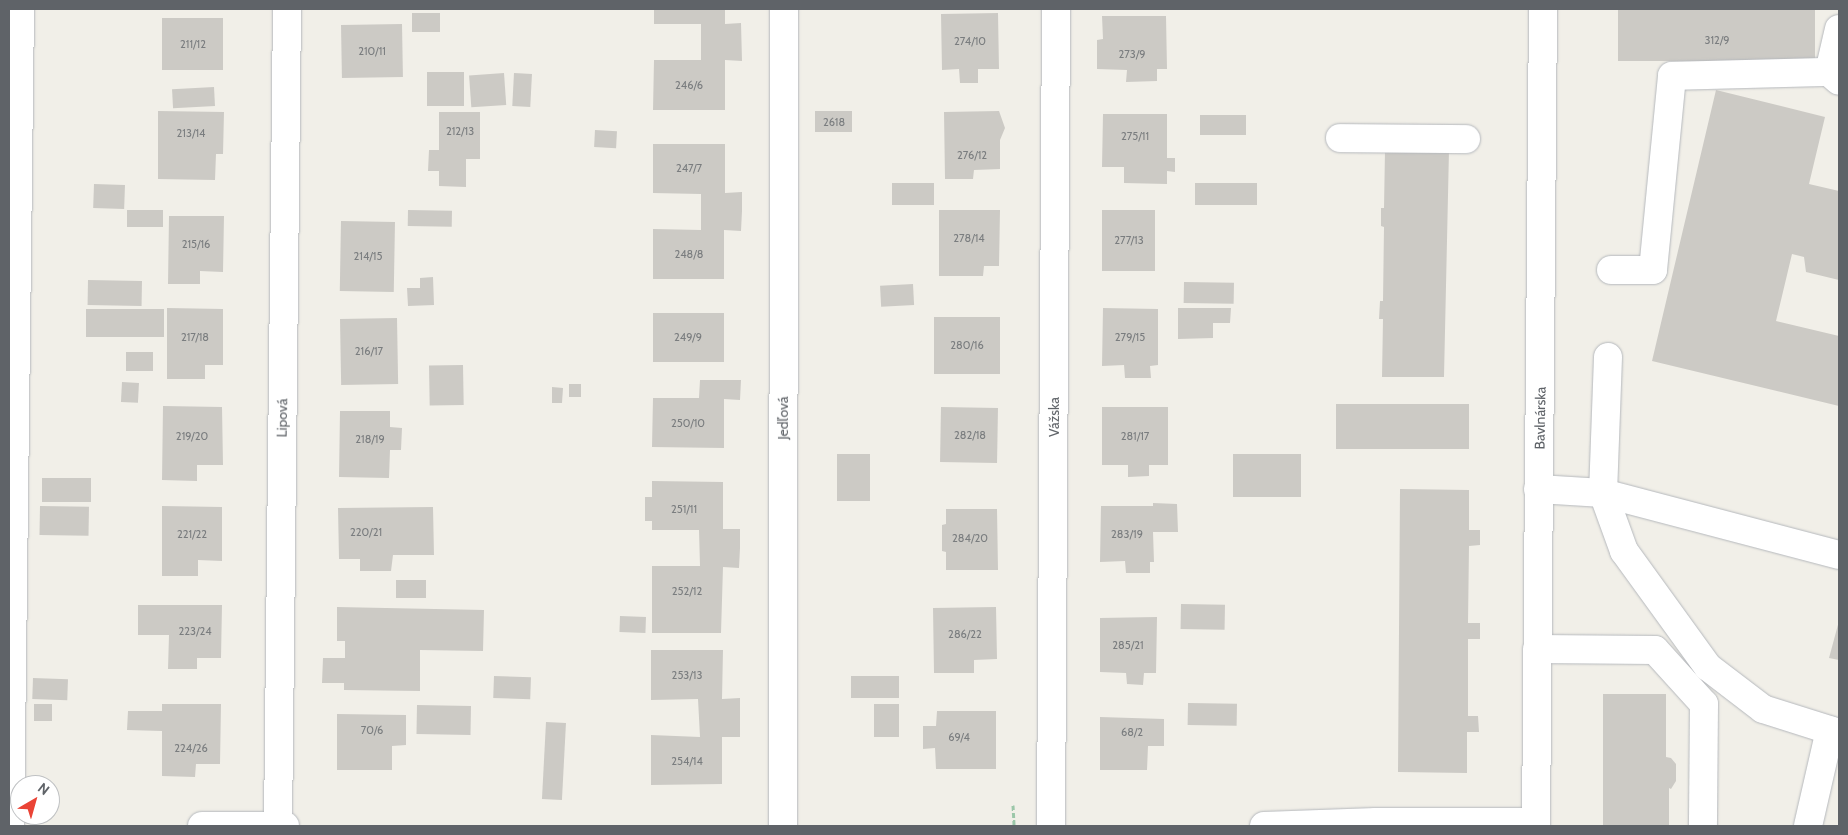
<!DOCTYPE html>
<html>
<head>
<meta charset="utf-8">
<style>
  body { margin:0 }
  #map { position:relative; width:1848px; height:835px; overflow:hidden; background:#f1efe8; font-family:Cabin,sans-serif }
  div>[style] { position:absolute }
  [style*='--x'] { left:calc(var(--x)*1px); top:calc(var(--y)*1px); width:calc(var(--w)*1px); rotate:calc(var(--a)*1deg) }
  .building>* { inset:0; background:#cccac5; transform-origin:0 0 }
  .path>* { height:3px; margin-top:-1.5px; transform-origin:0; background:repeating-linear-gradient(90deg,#9cc7a9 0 5px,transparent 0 7.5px) }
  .roads { filter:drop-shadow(0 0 1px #b5b8bc) drop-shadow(0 0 1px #b5b8bc) }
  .minor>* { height:28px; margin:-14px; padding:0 14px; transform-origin:14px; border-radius:14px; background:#fff }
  span { translate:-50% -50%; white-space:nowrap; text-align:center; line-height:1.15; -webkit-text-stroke:5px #fff; paint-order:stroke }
  .number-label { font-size:11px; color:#7a7d7f }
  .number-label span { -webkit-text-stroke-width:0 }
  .street-label { font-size:14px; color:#5f6368 }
  .frame { position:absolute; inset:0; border:10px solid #5f6368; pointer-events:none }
  .north { position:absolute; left:10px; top:775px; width:50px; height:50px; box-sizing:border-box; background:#fff; border:1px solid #bfc1c3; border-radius:50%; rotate:38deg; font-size:14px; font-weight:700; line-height:20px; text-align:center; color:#5f6368 }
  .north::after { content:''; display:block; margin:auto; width:18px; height:22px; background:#ea4335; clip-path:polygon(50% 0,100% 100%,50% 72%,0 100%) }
</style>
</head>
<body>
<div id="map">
  <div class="building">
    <div style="clip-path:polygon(654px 9px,725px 9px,725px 24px,741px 23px,742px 61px,725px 60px,725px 110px,653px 110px,654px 60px,701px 60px,701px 24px,654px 24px)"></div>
    <div style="left:1618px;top:9px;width:197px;height:52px"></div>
    <div style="left:412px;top:13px;width:28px;height:19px"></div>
    <div style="clip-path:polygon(998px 13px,999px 69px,978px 69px,978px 83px,960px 83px,959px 69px,942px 70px,941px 14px)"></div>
    <div style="clip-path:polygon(1102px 16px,1166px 16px,1167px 69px,1157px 69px,1157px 81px,1126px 82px,1127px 70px,1097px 69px,1097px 40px,1103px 39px)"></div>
    <div style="left:162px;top:18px;width:61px;height:52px"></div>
    <div style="left:402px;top:24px;width:53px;height:61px;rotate:89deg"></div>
    <div style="left:427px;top:72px;width:37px;height:34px"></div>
    <div style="left:504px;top:73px;width:32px;height:35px;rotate:86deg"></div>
    <div style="left:514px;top:73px;width:18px;height:33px;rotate:3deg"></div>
    <div style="left:214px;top:87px;width:19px;height:42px;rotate:87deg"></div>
    <div style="clip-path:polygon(1716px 90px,1825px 117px,1809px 184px,1839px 191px,1839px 280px,1806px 272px,1804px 257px,1792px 254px,1776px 321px,1839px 336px,1839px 406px,1652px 361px)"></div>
    <div style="clip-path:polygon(158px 111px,224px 112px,223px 154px,216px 154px,215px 180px,158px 179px)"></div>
    <div style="left:852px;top:111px;width:21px;height:37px;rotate:90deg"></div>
    <div style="clip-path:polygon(999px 111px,1005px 128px,1000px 140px,1000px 169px,974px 170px,973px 179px,945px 179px,944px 112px)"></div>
    <div style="clip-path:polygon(439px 112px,480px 112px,480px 159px,466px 159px,466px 187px,439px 186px,439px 171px,428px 171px,429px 150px,439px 150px)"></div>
    <div style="clip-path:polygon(1103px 114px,1167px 114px,1167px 158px,1175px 158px,1175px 172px,1167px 171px,1167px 184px,1124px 183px,1124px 167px,1102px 167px)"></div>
    <div style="left:1200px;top:115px;width:46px;height:20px"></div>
    <div style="left:595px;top:130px;width:22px;height:17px;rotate:3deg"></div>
    <div style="clip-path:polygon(653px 144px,725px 144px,725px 193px,742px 192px,742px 211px,741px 231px,724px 230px,724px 279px,653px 279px,653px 229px,701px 230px,701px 194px,653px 193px)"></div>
    <div style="clip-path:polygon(1385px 150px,1449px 150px,1444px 377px,1382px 377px,1383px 319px,1379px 319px,1380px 301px,1383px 301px,1384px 227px,1381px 226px,1381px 208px,1384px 208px)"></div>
    <div style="left:892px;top:183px;width:42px;height:22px"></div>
    <div style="left:1195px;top:183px;width:62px;height:22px"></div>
    <div style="left:94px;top:184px;width:31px;height:24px;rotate:2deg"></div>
    <div style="left:127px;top:210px;width:36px;height:17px"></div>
    <div style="left:408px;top:210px;width:44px;height:16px;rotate:1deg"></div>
    <div style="clip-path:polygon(939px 210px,1000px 210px,999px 266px,984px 266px,983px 276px,939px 276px)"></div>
    <div style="left:1102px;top:210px;width:53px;height:61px"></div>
    <div style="clip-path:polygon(169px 216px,224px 216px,223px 272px,200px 271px,200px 284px,168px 284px)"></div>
    <div style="left:341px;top:221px;width:54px;height:70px;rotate:1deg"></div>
    <div style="clip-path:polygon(433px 277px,434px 305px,408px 306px,407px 288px,420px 288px,420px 278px)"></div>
    <div style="left:88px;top:280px;width:54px;height:25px;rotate:1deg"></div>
    <div style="left:1184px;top:282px;width:50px;height:21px;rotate:1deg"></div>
    <div style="left:913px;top:284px;width:21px;height:33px;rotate:87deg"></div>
    <div style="clip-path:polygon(167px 308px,223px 309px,223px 365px,205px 365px,205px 379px,167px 379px)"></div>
    <div style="clip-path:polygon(1103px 308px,1158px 309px,1158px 365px,1150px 366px,1151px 378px,1125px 378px,1124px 365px,1102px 366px)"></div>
    <div style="clip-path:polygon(1178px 308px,1231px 308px,1230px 323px,1213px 323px,1213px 338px,1178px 339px)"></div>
    <div style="left:86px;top:309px;width:78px;height:28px"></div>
    <div style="left:653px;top:313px;width:71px;height:49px"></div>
    <div style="left:934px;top:317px;width:66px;height:57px"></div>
    <div style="left:397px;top:318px;width:66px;height:57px;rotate:89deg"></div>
    <div style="left:126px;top:352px;width:27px;height:19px"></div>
    <div style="left:463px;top:365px;width:40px;height:34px;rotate:89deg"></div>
    <div style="clip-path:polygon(700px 380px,741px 380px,740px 400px,724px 399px,724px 448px,652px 447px,653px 398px,699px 398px)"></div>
    <div style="left:122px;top:382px;width:17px;height:20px;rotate:3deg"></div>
    <div style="left:569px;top:384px;width:12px;height:13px"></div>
    <div style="clip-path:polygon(552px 387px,563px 388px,562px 403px,552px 403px)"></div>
    <div style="left:1336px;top:404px;width:133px;height:45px"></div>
    <div style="clip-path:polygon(163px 406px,222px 407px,223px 465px,197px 465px,197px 481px,162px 480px)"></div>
    <div style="left:941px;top:407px;width:57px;height:55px;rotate:1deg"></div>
    <div style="clip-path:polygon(1102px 407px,1168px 407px,1168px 465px,1149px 465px,1149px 476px,1128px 477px,1128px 465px,1102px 465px)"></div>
    <div style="clip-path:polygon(340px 411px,390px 411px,390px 427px,402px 428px,401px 450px,390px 450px,389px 478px,339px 477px)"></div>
    <div style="left:837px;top:454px;width:33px;height:47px"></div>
    <div style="left:1233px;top:454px;width:68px;height:43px"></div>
    <div style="left:42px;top:478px;width:49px;height:24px"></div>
    <div style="clip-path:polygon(652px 481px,723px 482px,723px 529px,740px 529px,740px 548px,739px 568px,723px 567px,721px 633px,652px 633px,652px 566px,700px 566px,699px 530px,652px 530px,652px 521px,645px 521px,645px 497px,652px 497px)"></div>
    <div style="clip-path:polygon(1400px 489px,1469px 490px,1469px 530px,1480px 530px,1480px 545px,1469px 546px,1468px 623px,1480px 623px,1480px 639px,1468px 639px,1468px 716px,1478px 716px,1479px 732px,1467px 732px,1467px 773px,1398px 772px)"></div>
    <div style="clip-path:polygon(1153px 503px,1177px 504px,1178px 532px,1153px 532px,1154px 562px,1150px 562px,1150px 573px,1126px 573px,1125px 561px,1100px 562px,1101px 506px,1153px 506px)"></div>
    <div style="left:40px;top:506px;width:49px;height:29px;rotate:1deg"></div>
    <div style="clip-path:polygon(162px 506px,222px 507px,222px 561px,198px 560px,198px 576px,162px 576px)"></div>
    <div style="clip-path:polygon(433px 507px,434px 555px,393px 555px,391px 571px,360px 571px,360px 559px,339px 559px,338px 508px)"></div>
    <div style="clip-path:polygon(946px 509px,997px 509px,998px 570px,946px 570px,946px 552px,942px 551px,942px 525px,946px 524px)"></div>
    <div style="left:396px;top:580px;width:30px;height:18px"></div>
    <div style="left:1181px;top:604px;width:44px;height:25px;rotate:1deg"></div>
    <div style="clip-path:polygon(138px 605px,222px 605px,221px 658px,197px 658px,197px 669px,168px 669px,169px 635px,138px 635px)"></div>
    <div style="clip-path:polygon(337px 607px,484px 610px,483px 651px,420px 650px,420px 691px,344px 690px,344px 683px,322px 683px,323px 658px,345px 658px,345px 641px,337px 641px)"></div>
    <div style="clip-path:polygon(996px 607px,997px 659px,974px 660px,974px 673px,934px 673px,933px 608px)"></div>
    <div style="left:620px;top:616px;width:26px;height:16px;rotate:2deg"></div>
    <div style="clip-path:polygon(1157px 617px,1156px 673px,1144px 673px,1143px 685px,1127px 684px,1126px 673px,1100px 672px,1100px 618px)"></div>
    <div style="clip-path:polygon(1839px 621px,1839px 660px,1829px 658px)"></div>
    <div style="clip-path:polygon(651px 650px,723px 650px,722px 699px,740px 698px,740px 737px,722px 737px,722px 784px,651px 785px,651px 735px,700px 737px,698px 699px,651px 700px)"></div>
    <div style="left:494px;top:676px;width:37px;height:22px;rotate:2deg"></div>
    <div style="left:899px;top:676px;width:22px;height:48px;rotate:90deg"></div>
    <div style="left:33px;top:678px;width:35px;height:21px;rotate:2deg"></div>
    <div style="clip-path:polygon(1603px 694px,1666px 694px,1666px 757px,1671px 758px,1676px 764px,1676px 781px,1671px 789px,1669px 788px,1669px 826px,1603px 826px)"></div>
    <div style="left:1188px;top:703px;width:49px;height:22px;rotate:1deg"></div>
    <div style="left:34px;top:704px;width:18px;height:17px"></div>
    <div style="clip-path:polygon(162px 704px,221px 704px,220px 764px,196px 764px,195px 777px,162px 776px,162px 731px,127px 730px,128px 711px,162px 711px)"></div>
    <div style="left:874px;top:704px;width:25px;height:33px"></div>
    <div style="left:417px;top:705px;width:54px;height:29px;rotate:1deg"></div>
    <div style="clip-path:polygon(937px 711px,996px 711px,996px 769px,936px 769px,935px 748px,923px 749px,923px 726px,936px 726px)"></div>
    <div style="clip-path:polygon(337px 714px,406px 715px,406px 745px,392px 746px,392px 770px,337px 770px)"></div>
    <div style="clip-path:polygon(1100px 717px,1164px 719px,1164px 746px,1148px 746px,1147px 770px,1100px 770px)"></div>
    <div style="left:546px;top:722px;width:20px;height:77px;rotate:3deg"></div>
  </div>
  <div class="path">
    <div style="--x:1013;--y:805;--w:21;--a:87"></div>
  </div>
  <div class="roads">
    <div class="minor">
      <div style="--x:1839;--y:29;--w:44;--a:103.1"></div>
      <div style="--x:1829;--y:72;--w:13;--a:42"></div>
      <div style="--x:1340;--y:138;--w:126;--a:0.5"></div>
      <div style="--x:1611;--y:270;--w:42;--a:0"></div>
      <div style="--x:1653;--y:270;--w:195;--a:-84.4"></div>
      <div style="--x:1672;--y:76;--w:157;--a:-1.5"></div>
      <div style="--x:1608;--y:357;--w:136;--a:92.1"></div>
      <div style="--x:1603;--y:493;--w:62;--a:70.1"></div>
      <div style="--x:1624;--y:551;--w:143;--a:54.1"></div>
      <div style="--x:1708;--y:667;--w:69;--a:37.4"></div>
      <div style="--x:1763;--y:709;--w:80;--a:17.5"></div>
      <div style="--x:1538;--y:489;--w:65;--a:3.5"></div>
      <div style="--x:1603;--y:493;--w:244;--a:14.7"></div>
      <div style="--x:1537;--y:649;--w:118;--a:0.5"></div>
      <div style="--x:1655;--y:650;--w:73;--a:47.8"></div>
      <div style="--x:1704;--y:704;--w:122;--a:90.5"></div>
      <div style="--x:10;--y:826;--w:817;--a:-89.3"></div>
      <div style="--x:202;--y:826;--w:83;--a:0"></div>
      <div style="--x:278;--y:826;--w:817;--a:-89.37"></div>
      <div style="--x:783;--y:826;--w:817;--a:-89.93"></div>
      <div style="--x:1051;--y:826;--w:817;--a:-89.65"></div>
      <div style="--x:1264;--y:826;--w:112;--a:-2"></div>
      <div style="--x:1376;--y:822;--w:160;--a:0"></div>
      <div style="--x:1536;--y:826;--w:817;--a:-89.51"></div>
      <div style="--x:1808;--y:826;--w:98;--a:-77.1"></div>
    </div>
  </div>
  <div class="number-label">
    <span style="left:1717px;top:40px">312/9</span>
    <span style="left:970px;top:41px">274/10</span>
    <span style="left:193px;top:44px">211/12</span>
    <span style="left:372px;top:51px">210/11</span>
    <span style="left:1132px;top:54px">273/9</span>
    <span style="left:689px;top:85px">246/6</span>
    <span style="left:834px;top:122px">2618</span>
    <span style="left:460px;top:131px">212/13</span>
    <span style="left:191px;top:133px">213/14</span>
    <span style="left:1135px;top:136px">275/11</span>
    <span style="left:972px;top:155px">276/12</span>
    <span style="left:689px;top:168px">247/7</span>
    <span style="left:969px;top:238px">278/14</span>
    <span style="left:1129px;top:240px">277/13</span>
    <span style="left:196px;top:244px">215/16</span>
    <span style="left:689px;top:254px">248/8</span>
    <span style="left:368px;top:256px">214/15</span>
    <span style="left:195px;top:337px">217/18</span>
    <span style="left:688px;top:337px">249/9</span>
    <span style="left:1130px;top:337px">279/15</span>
    <span style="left:967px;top:345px">280/16</span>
    <span style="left:369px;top:351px">216/17</span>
    <span style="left:688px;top:423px">250/10</span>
    <span style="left:970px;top:435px">282/18</span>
    <span style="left:192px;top:436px">219/20</span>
    <span style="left:1135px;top:436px">281/17</span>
    <span style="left:370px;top:439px">218/19</span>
    <span style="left:684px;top:509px">251/11</span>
    <span style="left:366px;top:532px">220/21</span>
    <span style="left:192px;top:534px">221/22</span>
    <span style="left:1127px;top:534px">283/19</span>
    <span style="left:970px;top:538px">284/20</span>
    <span style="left:687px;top:591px">252/12</span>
    <span style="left:195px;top:631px">223/24</span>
    <span style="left:965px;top:634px">286/22</span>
    <span style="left:1128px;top:645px">285/21</span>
    <span style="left:687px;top:675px">253/13</span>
    <span style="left:372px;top:730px">70/6</span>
    <span style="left:1132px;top:732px">68/2</span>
    <span style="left:959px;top:737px">69/4</span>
    <span style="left:191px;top:748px">224/26</span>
    <span style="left:687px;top:761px">254/14</span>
  </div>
  <div class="street-label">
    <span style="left:1054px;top:417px;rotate:-90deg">Vážska</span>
    <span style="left:282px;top:418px;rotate:-89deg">Lipová</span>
    <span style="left:783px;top:418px;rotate:-90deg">Jedľová</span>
    <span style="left:1540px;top:418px;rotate:-89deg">Bavlnárska</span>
  </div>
  <div class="frame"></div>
  <div class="north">N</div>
</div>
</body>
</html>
